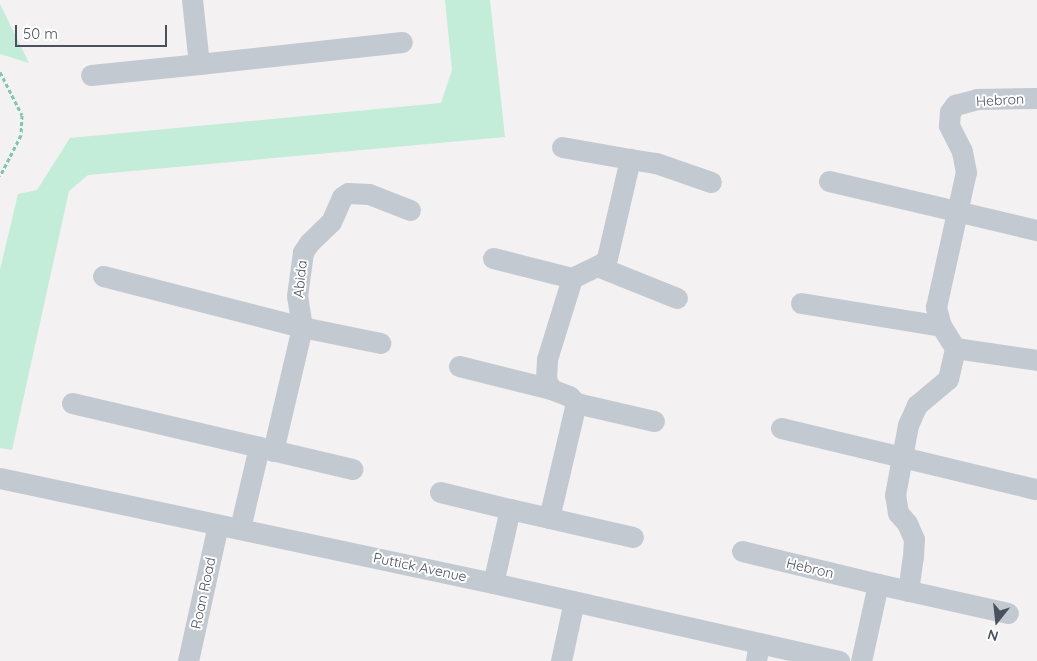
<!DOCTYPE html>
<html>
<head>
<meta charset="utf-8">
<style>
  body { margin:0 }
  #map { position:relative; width:1037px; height:661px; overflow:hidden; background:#f3f1f1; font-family:Quicksand,sans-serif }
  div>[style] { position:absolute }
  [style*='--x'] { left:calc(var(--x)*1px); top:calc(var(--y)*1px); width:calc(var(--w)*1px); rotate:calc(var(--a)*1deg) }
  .green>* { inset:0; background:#c3ecd9 }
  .path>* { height:3px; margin-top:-1.5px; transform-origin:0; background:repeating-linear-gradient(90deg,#7ec7ae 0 4px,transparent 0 6.5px) }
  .minor>* { height:21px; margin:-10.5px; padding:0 10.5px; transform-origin:10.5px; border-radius:10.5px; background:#c3c9d1 }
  span { translate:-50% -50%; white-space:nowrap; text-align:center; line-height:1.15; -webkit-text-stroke:4px #fff; paint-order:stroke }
  .street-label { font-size:14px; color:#4a515d }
  .north { position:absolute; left:972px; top:596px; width:50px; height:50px; -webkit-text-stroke:4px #fff; paint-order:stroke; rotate:196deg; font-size:14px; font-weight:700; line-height:20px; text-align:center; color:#4a515d }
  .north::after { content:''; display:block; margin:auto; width:18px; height:22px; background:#4a515d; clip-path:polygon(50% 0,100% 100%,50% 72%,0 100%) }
  .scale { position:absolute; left:15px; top:25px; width:152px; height:22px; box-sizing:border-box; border:2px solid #4a515d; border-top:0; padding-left:6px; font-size:15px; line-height:18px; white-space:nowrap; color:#4a515d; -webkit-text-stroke:4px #fff; paint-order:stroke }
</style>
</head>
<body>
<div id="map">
  <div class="green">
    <div style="clip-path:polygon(445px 0,490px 0,505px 137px,88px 175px,69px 191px,12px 450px,0 448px,0 270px,18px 194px,37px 190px,70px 138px,441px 103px,452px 70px)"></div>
    <div style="clip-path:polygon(0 4px,29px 63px,0 54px)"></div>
  </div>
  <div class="path">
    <div style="--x:0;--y:72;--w:48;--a:62.9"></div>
    <div style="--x:22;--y:115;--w:20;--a:93"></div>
    <div style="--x:21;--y:135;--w:46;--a:117.1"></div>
  </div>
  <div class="minor">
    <div style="--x:199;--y:64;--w:204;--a:-6.2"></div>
    <div style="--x:91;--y:75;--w:109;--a:-5.8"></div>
    <div style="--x:199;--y:64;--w:64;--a:-96.2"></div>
    <div style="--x:562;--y:147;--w:69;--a:10"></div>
    <div style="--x:829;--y:181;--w:214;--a:13.3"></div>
    <div style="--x:493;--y:258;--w:81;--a:14.2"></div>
    <div style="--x:597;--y:266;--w:86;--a:21.8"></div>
    <div style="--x:103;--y:276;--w:205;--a:14.4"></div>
    <div style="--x:302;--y:327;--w:80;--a:11.6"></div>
    <div style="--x:801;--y:303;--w:142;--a:9.3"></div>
    <div style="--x:955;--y:348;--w:83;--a:8.3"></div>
    <div style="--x:459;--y:366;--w:95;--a:14"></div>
    <div style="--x:72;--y:403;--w:192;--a:13.2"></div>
    <div style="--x:259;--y:447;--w:83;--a:103.2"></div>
    <div style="--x:576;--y:403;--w:80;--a:13"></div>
    <div style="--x:781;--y:428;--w:261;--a:13.5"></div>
    <div style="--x:259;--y:447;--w:96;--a:13.3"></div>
    <div style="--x:273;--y:451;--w:127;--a:-76.8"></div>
    <div style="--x:302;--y:327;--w:31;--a:-99"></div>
    <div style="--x:297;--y:296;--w:44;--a:-82.2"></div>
    <div style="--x:303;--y:252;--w:11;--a:-56"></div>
    <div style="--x:309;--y:243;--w:30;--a:-44"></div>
    <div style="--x:331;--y:222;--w:27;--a:-66"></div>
    <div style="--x:342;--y:197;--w:7;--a:-34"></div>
    <div style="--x:348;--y:193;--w:21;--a:3"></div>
    <div style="--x:369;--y:194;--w:44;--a:21.3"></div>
    <div style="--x:0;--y:478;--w:504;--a:12.02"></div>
    <div style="--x:493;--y:583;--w:355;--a:12.7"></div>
    <div style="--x:440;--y:492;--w:72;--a:13.7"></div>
    <div style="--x:510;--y:509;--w:76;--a:102.9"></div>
    <div style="--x:510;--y:509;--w:126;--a:12.8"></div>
    <div style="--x:549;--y:518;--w:118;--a:-76.8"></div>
    <div style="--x:576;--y:403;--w:10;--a:-135"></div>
    <div style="--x:569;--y:396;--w:19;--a:-159"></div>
    <div style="--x:551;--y:389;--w:11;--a:-117"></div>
    <div style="--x:546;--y:379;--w:20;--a:-87"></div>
    <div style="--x:547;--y:359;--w:85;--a:-72.8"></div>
    <div style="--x:572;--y:278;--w:34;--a:-26"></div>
    <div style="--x:603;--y:263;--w:6;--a:-51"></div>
    <div style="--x:607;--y:258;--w:102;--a:-76.9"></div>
    <div style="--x:630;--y:159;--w:26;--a:9"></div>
    <div style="--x:656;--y:163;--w:58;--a:19.1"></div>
    <div style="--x:742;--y:551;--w:140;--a:13.6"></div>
    <div style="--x:878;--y:584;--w:79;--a:102.4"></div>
    <div style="--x:878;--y:584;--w:133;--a:12.6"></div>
    <div style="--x:908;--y:591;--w:34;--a:-82"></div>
    <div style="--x:913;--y:557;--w:18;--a:-87"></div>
    <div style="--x:914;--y:539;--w:17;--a:-114"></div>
    <div style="--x:907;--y:523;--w:13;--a:-132"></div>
    <div style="--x:898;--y:513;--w:18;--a:-99"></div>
    <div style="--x:895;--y:495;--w:71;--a:-79.5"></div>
    <div style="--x:908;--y:425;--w:22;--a:-66"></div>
    <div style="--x:917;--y:405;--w:40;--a:-40"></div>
    <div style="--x:948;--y:379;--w:32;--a:-77"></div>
    <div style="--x:955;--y:348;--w:26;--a:-122"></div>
    <div style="--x:941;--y:326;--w:20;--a:-105"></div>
    <div style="--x:936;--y:307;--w:138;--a:-77.5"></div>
    <div style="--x:966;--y:172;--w:21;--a:-101"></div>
    <div style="--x:962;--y:151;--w:29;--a:-117"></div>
    <div style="--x:949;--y:125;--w:13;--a:-86"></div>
    <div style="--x:950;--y:112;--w:9;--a:-54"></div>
    <div style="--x:955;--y:105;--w:23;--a:-15"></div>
    <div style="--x:977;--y:99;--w:60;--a:-1"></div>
    <div style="--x:188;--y:661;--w:139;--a:-77.6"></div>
    <div style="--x:561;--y:661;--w:61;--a:-77.8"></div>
    <div style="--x:756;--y:661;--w:18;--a:-81"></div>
  </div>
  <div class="street-label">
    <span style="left:1000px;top:100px;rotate:-3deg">Hebron</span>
    <span style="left:300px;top:279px;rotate:-84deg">Abida</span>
    <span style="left:420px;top:567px;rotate:12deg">Puttick Avenue</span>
    <span style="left:810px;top:568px;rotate:13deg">Hebron</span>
    <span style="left:203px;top:593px;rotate:-78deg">Roan Road</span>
  </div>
  <div class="north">N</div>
  <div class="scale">50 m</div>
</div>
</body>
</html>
